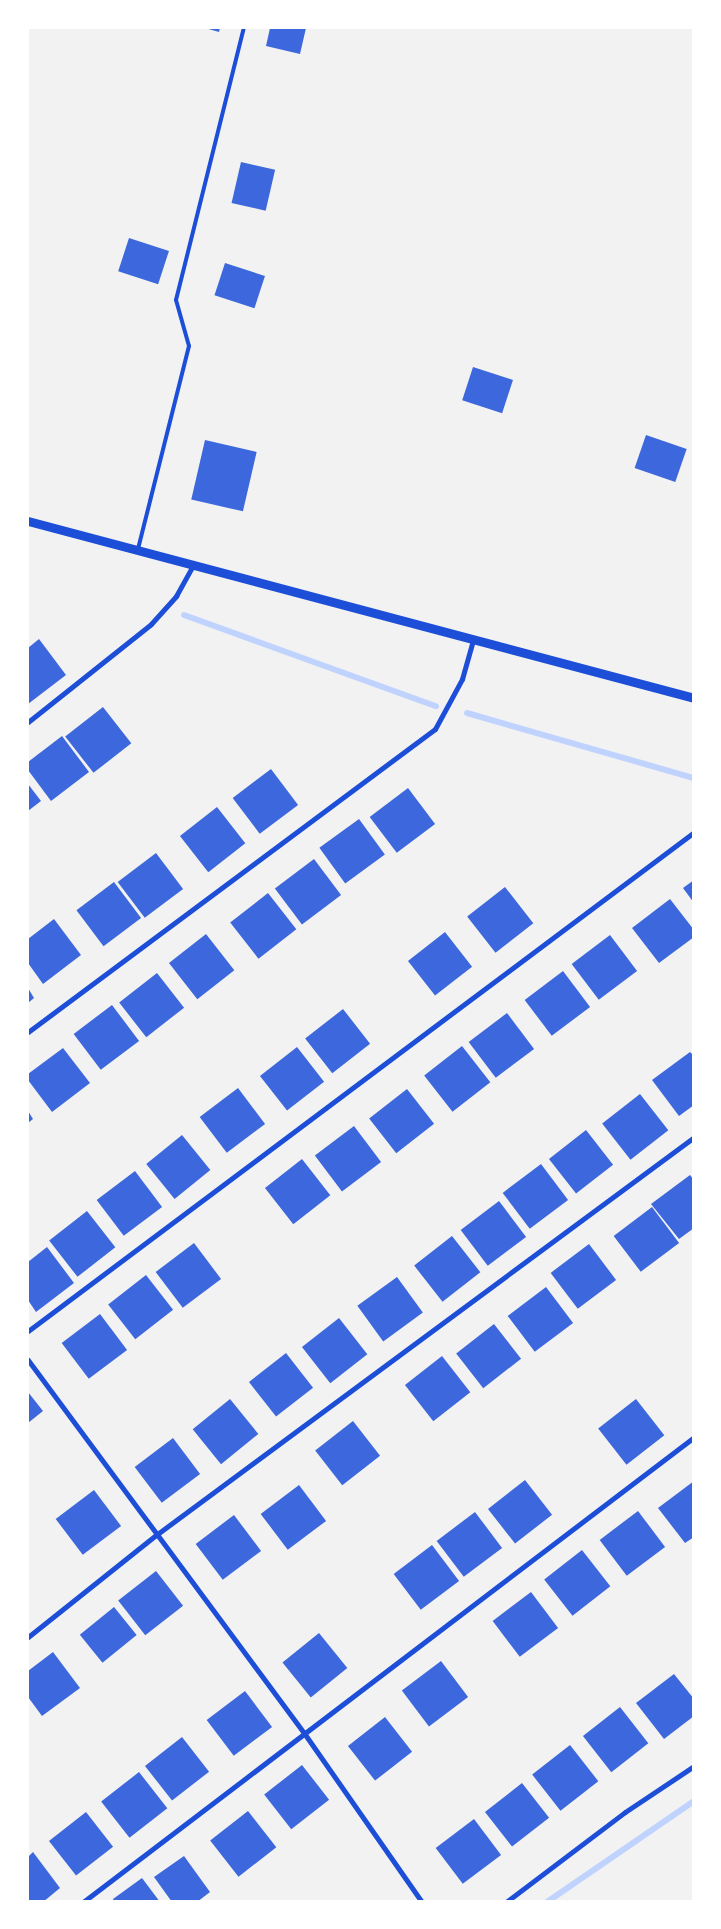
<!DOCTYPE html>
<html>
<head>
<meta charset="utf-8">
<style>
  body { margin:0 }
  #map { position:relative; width:721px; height:1929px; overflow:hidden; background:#f2f2f2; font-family:Cabin,sans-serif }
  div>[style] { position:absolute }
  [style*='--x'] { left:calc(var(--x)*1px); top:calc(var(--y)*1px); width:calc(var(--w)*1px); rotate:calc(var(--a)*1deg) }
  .stream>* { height:6px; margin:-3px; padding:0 3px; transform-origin:3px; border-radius:3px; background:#bfd3fe }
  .building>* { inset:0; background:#3d67dc; transform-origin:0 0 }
  .service>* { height:4px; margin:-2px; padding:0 2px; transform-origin:2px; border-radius:2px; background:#1d4ed8 }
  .minor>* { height:5px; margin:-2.5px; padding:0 2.5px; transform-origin:2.5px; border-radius:2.5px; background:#1d4ed8 }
  .tertiary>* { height:9px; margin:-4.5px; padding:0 4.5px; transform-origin:4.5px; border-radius:4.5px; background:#1d4ed8 }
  span { translate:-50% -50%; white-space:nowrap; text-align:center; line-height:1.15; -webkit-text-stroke:4px #fff; paint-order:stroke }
  .frame { position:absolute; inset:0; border:29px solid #fff; pointer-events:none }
</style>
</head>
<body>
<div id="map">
  <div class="stream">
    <div style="--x:184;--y:615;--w:268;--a:19.9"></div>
    <div style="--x:467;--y:713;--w:236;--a:16"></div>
    <div style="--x:547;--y:1902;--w:178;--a:-34.5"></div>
  </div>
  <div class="building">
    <div style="clip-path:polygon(205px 28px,220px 28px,219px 32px)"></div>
    <div style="clip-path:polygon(270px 28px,306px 28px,300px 54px,266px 46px)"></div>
    <div style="left:241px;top:162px;width:35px;height:42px;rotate:13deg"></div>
    <div style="left:129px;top:238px;width:42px;height:35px;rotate:18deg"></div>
    <div style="left:225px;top:263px;width:42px;height:34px;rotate:18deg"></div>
    <div style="left:473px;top:367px;width:42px;height:35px;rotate:18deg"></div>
    <div style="left:646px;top:435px;width:43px;height:35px;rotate:19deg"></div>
    <div style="left:205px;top:440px;width:53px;height:61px;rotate:13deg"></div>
    <div style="clip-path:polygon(39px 639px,66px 675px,28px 704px,28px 648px)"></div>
    <div style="left:103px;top:707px;width:46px;height:48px;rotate:52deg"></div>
    <div style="clip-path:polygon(62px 736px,89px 772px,51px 801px,28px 770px,28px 762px)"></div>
    <div style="left:271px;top:769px;width:45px;height:48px;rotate:53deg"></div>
    <div style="clip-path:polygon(28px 784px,41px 801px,28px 811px)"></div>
    <div style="left:408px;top:788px;width:45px;height:48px;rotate:53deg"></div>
    <div style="left:217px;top:807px;width:46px;height:47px;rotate:52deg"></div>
    <div style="left:359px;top:819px;width:44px;height:49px;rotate:54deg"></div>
    <div style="left:156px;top:853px;width:45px;height:48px;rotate:53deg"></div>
    <div style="left:314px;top:859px;width:45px;height:49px;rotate:53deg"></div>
    <div style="clip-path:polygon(694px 880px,694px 903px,683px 888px)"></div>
    <div style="left:114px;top:882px;width:45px;height:47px;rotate:53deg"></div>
    <div style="left:505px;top:887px;width:46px;height:48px;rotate:52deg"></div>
    <div style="left:268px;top:893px;width:46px;height:48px;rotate:52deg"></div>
    <div style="clip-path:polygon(670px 899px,694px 930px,694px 937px,659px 963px,632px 928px)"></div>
    <div style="clip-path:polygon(54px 919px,81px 955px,43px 984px,28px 963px,28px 939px)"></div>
    <div style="left:445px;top:932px;width:44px;height:47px;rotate:52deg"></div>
    <div style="left:206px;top:934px;width:46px;height:47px;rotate:52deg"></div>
    <div style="left:610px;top:935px;width:45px;height:48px;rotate:53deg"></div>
    <div style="left:563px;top:971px;width:45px;height:48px;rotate:53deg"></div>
    <div style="left:157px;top:973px;width:44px;height:48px;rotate:52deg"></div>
    <div style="clip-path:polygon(28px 988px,34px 998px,28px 1003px)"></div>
    <div style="left:112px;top:1005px;width:45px;height:48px;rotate:53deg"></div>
    <div style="left:343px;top:1009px;width:44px;height:48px;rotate:52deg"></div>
    <div style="left:507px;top:1013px;width:45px;height:48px;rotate:53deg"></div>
    <div style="left:462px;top:1046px;width:46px;height:48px;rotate:52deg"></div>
    <div style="left:297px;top:1047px;width:44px;height:47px;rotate:52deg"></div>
    <div style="clip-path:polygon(63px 1048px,90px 1083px,52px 1112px,28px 1080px,28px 1074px)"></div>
    <div style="clip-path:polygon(690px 1052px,694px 1056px,694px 1105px,679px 1116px,652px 1080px)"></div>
    <div style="left:238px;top:1088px;width:45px;height:48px;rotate:53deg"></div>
    <div style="left:407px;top:1089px;width:44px;height:48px;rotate:52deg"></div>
    <div style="left:640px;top:1094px;width:46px;height:48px;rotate:52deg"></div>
    <div style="clip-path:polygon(28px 1111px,33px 1119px,28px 1123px)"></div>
    <div style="left:354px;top:1126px;width:45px;height:49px;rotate:53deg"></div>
    <div style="left:586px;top:1130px;width:44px;height:47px;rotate:52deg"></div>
    <div style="left:182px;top:1135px;width:45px;height:46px;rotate:51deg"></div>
    <div style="left:302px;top:1159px;width:46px;height:47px;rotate:52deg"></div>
    <div style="left:541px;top:1164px;width:45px;height:48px;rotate:53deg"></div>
    <div style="left:135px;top:1171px;width:45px;height:48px;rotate:53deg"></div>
    <div style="clip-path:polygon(690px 1175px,694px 1180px,694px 1228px,679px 1239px,651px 1204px)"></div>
    <div style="left:499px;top:1201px;width:45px;height:48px;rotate:53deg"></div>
    <div style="left:652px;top:1207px;width:45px;height:48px;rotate:53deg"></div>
    <div style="left:87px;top:1211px;width:46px;height:48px;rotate:52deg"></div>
    <div style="left:452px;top:1236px;width:46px;height:48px;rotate:52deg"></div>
    <div style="left:194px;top:1243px;width:45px;height:48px;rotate:53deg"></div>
    <div style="left:589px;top:1244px;width:45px;height:48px;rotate:53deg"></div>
    <div style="clip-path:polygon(47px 1247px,74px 1283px,36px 1312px,28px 1300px,28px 1262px)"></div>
    <div style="left:146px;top:1275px;width:44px;height:48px;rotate:52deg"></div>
    <div style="left:397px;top:1277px;width:44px;height:49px;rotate:54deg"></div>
    <div style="left:546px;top:1287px;width:45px;height:48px;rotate:53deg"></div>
    <div style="left:100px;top:1314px;width:45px;height:48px;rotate:53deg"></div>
    <div style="left:339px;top:1318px;width:46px;height:47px;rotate:52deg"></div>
    <div style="left:494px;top:1324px;width:44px;height:48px;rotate:52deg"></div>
    <div style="left:286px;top:1353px;width:44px;height:47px;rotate:52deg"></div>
    <div style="left:442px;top:1356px;width:46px;height:47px;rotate:52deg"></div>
    <div style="clip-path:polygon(28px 1392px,43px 1411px,28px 1423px)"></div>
    <div style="left:230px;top:1399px;width:45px;height:48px;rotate:51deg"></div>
    <div style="left:636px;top:1399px;width:46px;height:48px;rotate:52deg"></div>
    <div style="left:353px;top:1421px;width:44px;height:48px;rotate:52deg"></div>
    <div style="left:173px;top:1438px;width:45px;height:48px;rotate:53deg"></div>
    <div style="left:525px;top:1480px;width:44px;height:47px;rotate:52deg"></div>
    <div style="clip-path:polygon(694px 1481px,694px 1537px,685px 1543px,658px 1508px)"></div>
    <div style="left:299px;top:1485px;width:45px;height:48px;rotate:53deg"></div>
    <div style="left:94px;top:1490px;width:45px;height:48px;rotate:53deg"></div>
    <div style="left:638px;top:1511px;width:45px;height:48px;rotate:53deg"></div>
    <div style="left:475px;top:1512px;width:45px;height:48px;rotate:53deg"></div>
    <div style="left:234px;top:1515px;width:45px;height:48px;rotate:53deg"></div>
    <div style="left:432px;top:1545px;width:45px;height:48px;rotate:53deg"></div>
    <div style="left:582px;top:1550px;width:46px;height:48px;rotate:52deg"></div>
    <div style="left:156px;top:1571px;width:44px;height:48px;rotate:52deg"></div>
    <div style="left:531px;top:1592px;width:45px;height:48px;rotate:53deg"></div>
    <div style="left:114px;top:1607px;width:36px;height:44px;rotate:51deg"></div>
    <div style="left:319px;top:1633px;width:45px;height:47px;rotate:51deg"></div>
    <div style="clip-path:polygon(53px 1652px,80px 1688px,42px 1716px,28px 1697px,28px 1671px)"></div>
    <div style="left:441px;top:1661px;width:45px;height:49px;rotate:53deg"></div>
    <div style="clip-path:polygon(674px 1674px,694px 1699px,694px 1716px,664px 1739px,636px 1703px)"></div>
    <div style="left:245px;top:1691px;width:45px;height:48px;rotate:53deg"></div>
    <div style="left:620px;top:1707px;width:46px;height:47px;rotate:52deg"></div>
    <div style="left:385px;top:1717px;width:44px;height:47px;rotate:52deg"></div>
    <div style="left:182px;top:1737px;width:44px;height:47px;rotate:52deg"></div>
    <div style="left:570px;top:1745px;width:46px;height:48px;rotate:52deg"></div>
    <div style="left:302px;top:1765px;width:44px;height:48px;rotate:52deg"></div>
    <div style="left:139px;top:1772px;width:46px;height:48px;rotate:52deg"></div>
    <div style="left:522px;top:1783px;width:44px;height:47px;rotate:52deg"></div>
    <div style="left:248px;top:1811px;width:46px;height:48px;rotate:52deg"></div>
    <div style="left:86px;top:1812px;width:44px;height:47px;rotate:52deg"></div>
    <div style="left:474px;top:1819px;width:45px;height:48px;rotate:53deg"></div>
    <div style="clip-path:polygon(33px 1852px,60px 1888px,43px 1902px,28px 1902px,28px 1857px)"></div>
    <div style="clip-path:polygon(184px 1856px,210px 1892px,197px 1902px,172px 1902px,154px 1877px)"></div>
    <div style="clip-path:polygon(142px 1878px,160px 1902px,114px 1902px,113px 1899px)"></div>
  </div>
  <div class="service">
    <div style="--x:138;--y:549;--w:209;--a:-75.9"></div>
    <div style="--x:189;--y:346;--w:48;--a:-105.8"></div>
    <div style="--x:176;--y:300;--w:280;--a:-76"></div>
  </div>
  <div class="minor">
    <div style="--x:28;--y:722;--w:157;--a:-38.5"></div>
    <div style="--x:151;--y:624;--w:38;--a:-48"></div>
    <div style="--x:176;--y:596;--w:37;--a:-61"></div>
    <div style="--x:28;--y:1032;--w:507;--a:-36.67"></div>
    <div style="--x:435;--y:729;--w:57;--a:-61.6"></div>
    <div style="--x:462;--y:679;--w:41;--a:-74.2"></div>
    <div style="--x:28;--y:1331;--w:832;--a:-36.84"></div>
    <div style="--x:28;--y:1360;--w:464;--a:53.5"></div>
    <div style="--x:304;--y:1733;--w:206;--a:55.1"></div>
    <div style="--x:28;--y:1637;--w:164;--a:-38.6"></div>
    <div style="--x:156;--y:1535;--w:669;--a:-36.49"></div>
    <div style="--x:83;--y:1902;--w:768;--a:-37.27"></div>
    <div style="--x:506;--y:1902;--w:149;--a:-37.1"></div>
    <div style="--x:625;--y:1812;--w:83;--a:-33.7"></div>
  </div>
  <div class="tertiary">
    <div style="--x:28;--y:521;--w:689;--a:14.88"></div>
  </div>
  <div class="frame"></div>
</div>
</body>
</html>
